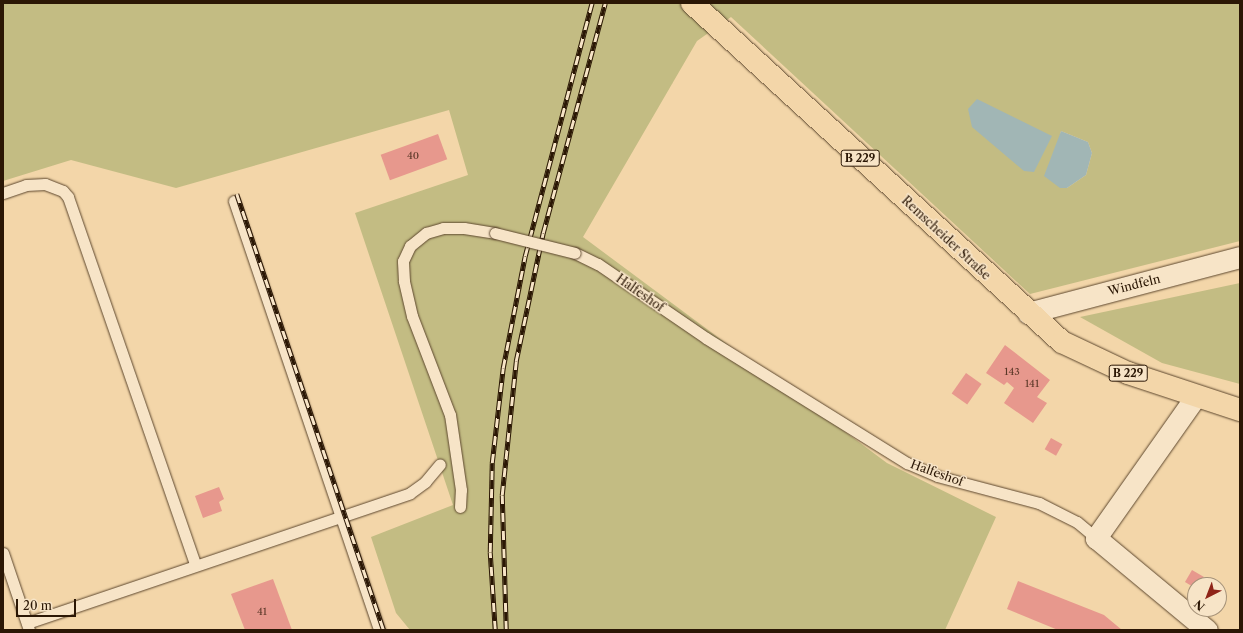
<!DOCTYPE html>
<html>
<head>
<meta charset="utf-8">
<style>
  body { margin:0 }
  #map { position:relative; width:1243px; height:633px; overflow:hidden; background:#f3d6a9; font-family:"Libre Caslon Text",serif }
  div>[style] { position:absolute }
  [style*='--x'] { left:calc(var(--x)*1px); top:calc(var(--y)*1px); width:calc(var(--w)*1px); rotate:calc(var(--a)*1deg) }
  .green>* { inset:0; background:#c3bc83 }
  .water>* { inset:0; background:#a1b6b5 }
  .building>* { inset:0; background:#e7988d; transform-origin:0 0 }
  .roads { filter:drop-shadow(0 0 1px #5d472e) drop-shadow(0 0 1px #5d472e) }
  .lane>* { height:11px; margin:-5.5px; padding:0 5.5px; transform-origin:5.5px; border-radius:5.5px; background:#f7e4c7 }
  .street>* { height:21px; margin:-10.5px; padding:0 10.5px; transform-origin:10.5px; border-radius:10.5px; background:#f7e4c7 }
  .primary>* { height:22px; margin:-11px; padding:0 11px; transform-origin:11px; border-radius:11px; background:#f3d6a9 }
  .rail>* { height:4.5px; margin-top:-2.25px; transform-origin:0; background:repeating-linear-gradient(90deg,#f7e4c7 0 9px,#2b1705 0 18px); box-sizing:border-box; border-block:1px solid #2b1705 }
  .bridges { filter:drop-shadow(0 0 1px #5d472e) drop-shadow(0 0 1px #5d472e) }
  .lane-bridge>* { height:11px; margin:-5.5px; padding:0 5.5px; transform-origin:5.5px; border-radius:5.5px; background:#f7e4c7 }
  span { translate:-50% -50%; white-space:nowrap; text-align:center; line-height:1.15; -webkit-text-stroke:3px #f7e4c7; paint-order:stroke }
  .number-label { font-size:10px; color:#5a3727 }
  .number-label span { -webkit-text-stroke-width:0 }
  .shield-label span { padding:1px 3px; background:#f7e4c7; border:1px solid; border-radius:3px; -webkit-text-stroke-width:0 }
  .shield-label { font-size:11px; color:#2b1705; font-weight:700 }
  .street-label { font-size:12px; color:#2b1705 }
  .frame { position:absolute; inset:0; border:4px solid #2b1705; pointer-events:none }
  .north { position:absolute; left:1187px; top:577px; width:40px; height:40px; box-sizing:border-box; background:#f7e4c7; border:1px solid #a59279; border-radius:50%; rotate:222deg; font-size:11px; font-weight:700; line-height:16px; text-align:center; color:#2b1705 }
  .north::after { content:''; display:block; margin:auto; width:14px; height:18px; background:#8f2418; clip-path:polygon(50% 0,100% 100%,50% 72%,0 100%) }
  .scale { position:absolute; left:16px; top:599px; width:60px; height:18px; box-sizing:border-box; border:2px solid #2b1705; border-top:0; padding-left:5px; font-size:12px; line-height:14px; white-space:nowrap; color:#2b1705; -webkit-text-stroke:3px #f7e4c7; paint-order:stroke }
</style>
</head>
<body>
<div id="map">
  <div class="green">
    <div style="clip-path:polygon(evenodd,3px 3px,1240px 3px,1240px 241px,1030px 294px,731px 17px,697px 41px,583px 237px,887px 463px,996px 517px,945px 630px,410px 630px,396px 613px,371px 537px,453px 505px,355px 213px,468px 175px,449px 110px,176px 188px,71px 160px,3px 181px,3px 3px,1061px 131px,1088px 142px,1092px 153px,1086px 175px,1067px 188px,1058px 143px,1061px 131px)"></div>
    <div style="clip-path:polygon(1240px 283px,1240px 384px,1162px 363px,1080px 317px)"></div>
  </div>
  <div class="water">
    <div style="clip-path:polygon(977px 99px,1052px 136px,1034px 172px,1024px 171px,972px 127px,968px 109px)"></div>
    <div style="clip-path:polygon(1061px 131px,1088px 142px,1092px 153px,1086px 175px,1067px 188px,1060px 188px,1044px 176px)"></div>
  </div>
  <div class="building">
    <div style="left:438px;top:134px;width:27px;height:61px;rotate:70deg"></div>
    <div style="clip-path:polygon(1005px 345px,1050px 380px,1037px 397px,1047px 403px,1033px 423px,1004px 403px,1014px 388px,1007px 382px,1004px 385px,986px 373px)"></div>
    <div style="left:966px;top:373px;width:19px;height:25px;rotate:35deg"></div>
    <div style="left:1051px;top:438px;width:13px;height:13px;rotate:29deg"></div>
    <div style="clip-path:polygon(219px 487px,224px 499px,219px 502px,222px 511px,203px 518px,195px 496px)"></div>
    <div style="clip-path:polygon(1192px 570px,1204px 577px,1195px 588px,1185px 582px)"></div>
    <div style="clip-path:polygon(273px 579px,292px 630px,245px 630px,231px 594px)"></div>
    <div style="clip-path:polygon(1018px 581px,1104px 615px,1122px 630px,1058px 630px,1007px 609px)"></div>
  </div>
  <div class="roads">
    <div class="lane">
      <div style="--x:3;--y:193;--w:24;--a:-19"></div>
      <div style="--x:26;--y:185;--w:19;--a:-3"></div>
      <div style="--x:45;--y:184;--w:19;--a:21"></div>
      <div style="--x:63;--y:191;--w:8;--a:50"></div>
      <div style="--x:68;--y:197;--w:388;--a:70.9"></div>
      <div style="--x:234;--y:201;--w:453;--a:71.3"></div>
      <div style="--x:575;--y:253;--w:25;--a:26"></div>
      <div style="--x:598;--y:264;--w:131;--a:34.4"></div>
      <div style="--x:706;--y:338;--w:237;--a:31.9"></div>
      <div style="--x:907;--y:463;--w:33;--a:23"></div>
      <div style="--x:937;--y:476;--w:106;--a:14.8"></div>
      <div style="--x:1039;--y:503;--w:42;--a:26.6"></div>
      <div style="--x:1077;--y:522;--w:25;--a:40"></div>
      <div style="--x:460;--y:507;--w:17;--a:-87"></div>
      <div style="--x:461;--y:490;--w:76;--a:-98.3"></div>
      <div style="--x:450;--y:415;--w:106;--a:-111"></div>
      <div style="--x:412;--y:316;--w:36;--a:-103"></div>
      <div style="--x:404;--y:281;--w:20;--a:-93"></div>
      <div style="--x:403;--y:261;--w:17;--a:-65"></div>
      <div style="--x:410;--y:246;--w:21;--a:-39"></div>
      <div style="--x:426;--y:233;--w:18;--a:-16"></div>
      <div style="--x:443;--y:228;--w:21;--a:0"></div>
      <div style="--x:464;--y:228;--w:31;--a:9"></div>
      <div style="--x:3;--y:553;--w:81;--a:71.3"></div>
      <div style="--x:27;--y:623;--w:404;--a:-18.7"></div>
      <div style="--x:410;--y:493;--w:19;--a:-36"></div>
      <div style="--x:425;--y:482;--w:23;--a:-50"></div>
    </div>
    <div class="street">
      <div style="--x:1028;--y:313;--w:219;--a:-14.8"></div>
      <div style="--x:1196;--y:396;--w:174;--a:125.2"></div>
      <div style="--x:1096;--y:538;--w:144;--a:39.7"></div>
    </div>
    <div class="primary">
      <div style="--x:692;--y:3;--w:502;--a:42.5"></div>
      <div style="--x:1062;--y:342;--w:73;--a:25.2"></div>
      <div style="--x:1128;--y:373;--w:118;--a:18.3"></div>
    </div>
  </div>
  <div class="rail">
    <div style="--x:237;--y:194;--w:460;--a:71.4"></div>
    <div style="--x:495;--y:630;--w:78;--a:-93.7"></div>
    <div style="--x:490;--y:552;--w:89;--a:-88.7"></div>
    <div style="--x:492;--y:463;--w:96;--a:-83.4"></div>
    <div style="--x:503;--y:368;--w:114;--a:-78.9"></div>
    <div style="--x:525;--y:256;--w:262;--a:-75.2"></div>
    <div style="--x:506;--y:630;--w:135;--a:-91.7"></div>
    <div style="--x:502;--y:495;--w:135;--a:-84"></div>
    <div style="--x:516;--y:361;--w:131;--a:-78.1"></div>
    <div style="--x:543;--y:233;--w:238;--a:-74.9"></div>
  </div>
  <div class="bridges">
    <div class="lane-bridge">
      <div style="--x:495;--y:233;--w:82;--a:14"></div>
    </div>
  </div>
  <div class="number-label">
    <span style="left:413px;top:156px">40</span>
    <span style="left:1012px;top:372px">143</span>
    <span style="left:1032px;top:384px">141</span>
    <span style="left:262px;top:612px">41</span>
  </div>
  <div class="shield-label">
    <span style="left:860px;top:158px">B 229</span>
    <span style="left:1128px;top:373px">B 229</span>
  </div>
  <div class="street-label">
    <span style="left:946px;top:238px;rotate:43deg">Remscheider Straße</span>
    <span style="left:1134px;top:285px;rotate:-14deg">Windfeln</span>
    <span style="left:640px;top:293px;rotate:35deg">Halfeshof</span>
    <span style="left:937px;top:473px;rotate:20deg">Halfeshof</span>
  </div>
  <div class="frame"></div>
  <div class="north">N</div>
  <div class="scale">20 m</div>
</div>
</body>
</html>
